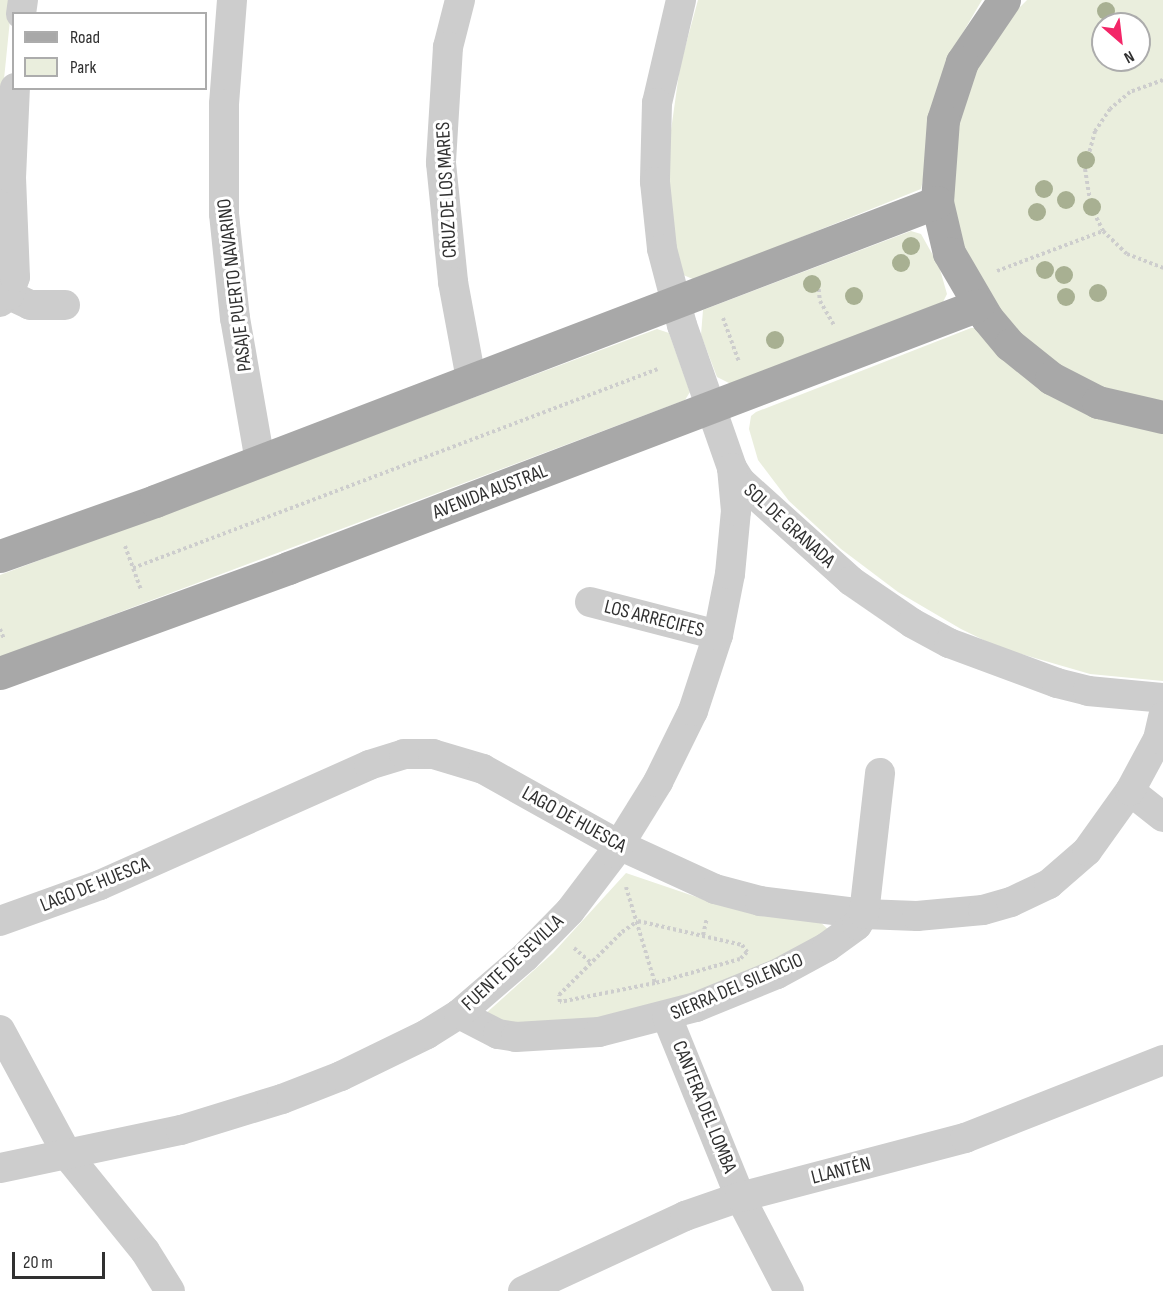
<!DOCTYPE html>
<html>
<head>
<meta charset="utf-8">
<style>
  body { margin:0 }
  #map { position:relative; width:1163px; height:1291px; overflow:hidden; background:#fff; font-family:"Sofia Sans Condensed",sans-serif }
  div>[style] { position:absolute }
  [style*='--x'] { left:calc(var(--x)*1px); top:calc(var(--y)*1px); width:calc(var(--w)*1px); rotate:calc(var(--a)*1deg) }
  .green>* { inset:0; background:#eaeedd }
  .path>* { height:4px; margin-top:-2px; transform-origin:0; background:repeating-linear-gradient(90deg,#cdcdcd 0 3px,transparent 0 6px) }
  .minor>* { height:30px; margin:-15px; padding:0 15px; transform-origin:15px; border-radius:15px; background:#cdcdcd }
  .major>* { height:33px; margin:-16.5px; padding:0 16.5px; transform-origin:16.5px; border-radius:16.5px; background:#a8a8a8 }
  .trees>* { width:18px; height:18px; margin:-9px; border-radius:50%; background:#a8b092 }
  span { translate:-50% -50%; white-space:nowrap; text-align:center; line-height:1.15; -webkit-text-stroke:6px #fff; paint-order:stroke }
  .street-label { font-size:20px; color:#303030 }
  .legend { position:absolute; left:12px; top:12px; width:195px; height:78px; box-sizing:border-box; background:#fff; border:2px solid #acacac; margin:0; padding:8px 10px; list-style:none; font-size:18px; color:#303030 }
  .legend li { display:flex; align-items:center; gap:12px; height:30px }
  .legend b { width:30px; border:2px solid #acacac }
  .north { position:absolute; left:1091px; top:12px; width:60px; height:60px; box-sizing:border-box; background:#fff; border:2px solid #acacac; border-radius:50%; rotate:152deg; font-size:16px; font-weight:700; line-height:24px; text-align:center; color:#303030 }
  .north::after { content:''; display:block; margin:auto; width:21px; height:27px; background:#f32668; clip-path:polygon(50% 0,100% 100%,50% 72%,0 100%) }
  .scale { position:absolute; left:12px; top:1252px; width:93px; height:27px; box-sizing:border-box; border:3px solid #303030; border-top:0; padding-left:8px; font-size:18px; line-height:21px; white-space:nowrap; color:#303030; -webkit-text-stroke:4px #fff; paint-order:stroke }
</style>
</head>
<body>
<div id="map">
  <div class="green">
    <div style="clip-path:polygon(0 0,12px 0,2px 99px,0 290px)"></div>
    <div style="clip-path:polygon(698px 0,982px 0,951px 53px,921px 189px,695px 280px,681px 274px,672px 242px,668px 152px,680px 66px)"></div>
    <div style="clip-path:polygon(evenodd,1027px 0,1163px 0,1163px 401px,1103px 388px,1060px 365px,1021px 334px,1000px 309px,963px 247px,953px 201px,958px 123px,977px 68px,1008px 19px,1027px 0,1103px 24px,1139px 24px,1139px 60px,1103px 60px,1103px 24px)"></div>
    <div style="clip-path:polygon(911px 231px,921px 234px,939px 266px,947px 294px,943px 302px,731px 384px,717px 377px,701px 335px,703px 310px)"></div>
    <div style="clip-path:polygon(971px 328px,977px 328px,1163px 430px,1163px 681px,1090px 674px,1000px 648px,961px 629px,898px 592px,841px 549px,789px 501px,758px 460px,749px 429px,751px 416px,756px 412px)"></div>
    <div style="clip-path:polygon(657px 329px,669px 333px,690px 392px,685px 400px,0 657px,0 575px)"></div>
    <div style="clip-path:polygon(626px 873px,723px 906px,818px 920px,831px 932px,685px 1003px,537px 1029px,484px 1015px,553px 953px)"></div>
  </div>
  <div class="path">
    <div style="--x:1163;--y:80;--w:35;--a:160"></div>
    <div style="--x:1130;--y:92;--w:26;--a:140"></div>
    <div style="--x:1110;--y:109;--w:27;--a:124"></div>
    <div style="--x:1095;--y:131;--w:39;--a:105"></div>
    <div style="--x:1085;--y:169;--w:38;--a:81"></div>
    <div style="--x:1091;--y:207;--w:27;--a:63"></div>
    <div style="--x:1103;--y:231;--w:33;--a:44"></div>
    <div style="--x:1127;--y:254;--w:39;--a:21"></div>
    <div style="--x:997;--y:271;--w:113;--a:-20.7"></div>
    <div style="--x:818;--y:283;--w:18;--a:84"></div>
    <div style="--x:820;--y:301;--w:28;--a:60"></div>
    <div style="--x:723;--y:318;--w:47;--a:70"></div>
    <div style="--x:125;--y:546;--w:47;--a:70"></div>
    <div style="--x:133;--y:568;--w:561;--a:-20.76"></div>
    <div style="--x:0;--y:629;--w:11;--a:68"></div>
    <div style="--x:626;--y:887;--w:100;--a:73.2"></div>
    <div style="--x:638;--y:921;--w:107;--a:13"></div>
    <div style="--x:742;--y:945;--w:9;--a:54"></div>
    <div style="--x:747;--y:952;--w:10;--a:135"></div>
    <div style="--x:740;--y:959;--w:88;--a:164.2"></div>
    <div style="--x:655;--y:983;--w:97;--a:168.7"></div>
    <div style="--x:560;--y:1002;--w:7;--a:-98"></div>
    <div style="--x:559;--y:995;--w:89;--a:-45"></div>
    <div style="--x:622;--y:932;--w:19;--a:-35"></div>
    <div style="--x:703;--y:935;--w:17;--a:-77"></div>
    <div style="--x:574;--y:948;--w:23;--a:41"></div>
  </div>
  <div class="minor">
    <div style="--x:232;--y:0;--w:104;--a:94.4"></div>
    <div style="--x:224;--y:104;--w:110;--a:90"></div>
    <div style="--x:224;--y:214;--w:105;--a:84"></div>
    <div style="--x:235;--y:318;--w:145;--a:80.1"></div>
    <div style="--x:460;--y:0;--w:49;--a:104.3"></div>
    <div style="--x:448;--y:47;--w:116;--a:93.5"></div>
    <div style="--x:441;--y:163;--w:120;--a:84.2"></div>
    <div style="--x:453;--y:282;--w:99;--a:79.5"></div>
    <div style="--x:681;--y:0;--w:106;--a:103.1"></div>
    <div style="--x:657;--y:103;--w:79;--a:91.5"></div>
    <div style="--x:655;--y:182;--w:67;--a:84"></div>
    <div style="--x:662;--y:249;--w:79;--a:75.3"></div>
    <div style="--x:682;--y:325;--w:151;--a:70.7"></div>
    <div style="--x:732;--y:468;--w:15;--a:58"></div>
    <div style="--x:740;--y:481;--w:149;--a:42"></div>
    <div style="--x:851;--y:581;--w:74;--a:34.5"></div>
    <div style="--x:912;--y:623;--w:42;--a:28.4"></div>
    <div style="--x:949;--y:643;--w:115;--a:20.3"></div>
    <div style="--x:1057;--y:683;--w:32;--a:14"></div>
    <div style="--x:1088;--y:691;--w:75;--a:5.3"></div>
    <div style="--x:21;--y:14;--w:14;--a:-82"></div>
    <div style="--x:9;--y:295;--w:23;--a:25"></div>
    <div style="--x:30;--y:305;--w:35;--a:0"></div>
    <div style="--x:0;--y:302;--w:11;--a:-38"></div>
    <div style="--x:9;--y:295;--w:19;--a:-72"></div>
    <div style="--x:15;--y:277;--w:99;--a:-92.3"></div>
    <div style="--x:11;--y:178;--w:90;--a:-87.5"></div>
    <div style="--x:590;--y:602;--w:132;--a:14.5"></div>
    <div style="--x:1130;--y:791;--w:42;--a:38.2"></div>
    <div style="--x:0;--y:921;--w:106;--a:-19.8"></div>
    <div style="--x:100;--y:885;--w:295;--a:-24"></div>
    <div style="--x:369;--y:765;--w:37;--a:-17"></div>
    <div style="--x:404;--y:754;--w:29;--a:0"></div>
    <div style="--x:433;--y:754;--w:52;--a:16.7"></div>
    <div style="--x:483;--y:769;--w:156;--a:29.2"></div>
    <div style="--x:619;--y:845;--w:106;--a:24.6"></div>
    <div style="--x:715;--y:889;--w:47;--a:14.9"></div>
    <div style="--x:760;--y:901;--w:105;--a:7.1"></div>
    <div style="--x:864;--y:914;--w:53;--a:2.2"></div>
    <div style="--x:917;--y:916;--w:66;--a:-5.2"></div>
    <div style="--x:983;--y:910;--w:29;--a:-16"></div>
    <div style="--x:1011;--y:902;--w:42;--a:-25.3"></div>
    <div style="--x:1049;--y:884;--w:50;--a:-41"></div>
    <div style="--x:1087;--y:851;--w:74;--a:-54.4"></div>
    <div style="--x:1130;--y:791;--w:59;--a:-61.7"></div>
    <div style="--x:1158;--y:739;--w:23;--a:-77"></div>
    <div style="--x:459;--y:1014;--w:44;--a:27.1"></div>
    <div style="--x:498;--y:1034;--w:18;--a:9"></div>
    <div style="--x:516;--y:1037;--w:83;--a:-3.4"></div>
    <div style="--x:599;--y:1032;--w:100;--a:-14.5"></div>
    <div style="--x:696;--y:1007;--w:87;--a:-22.2"></div>
    <div style="--x:777;--y:974;--w:57;--a:-28.4"></div>
    <div style="--x:827;--y:947;--w:37;--a:-36"></div>
    <div style="--x:857;--y:925;--w:13;--a:-58"></div>
    <div style="--x:864;--y:914;--w:142;--a:-83.5"></div>
    <div style="--x:667;--y:1017;--w:194;--a:67.9"></div>
    <div style="--x:740;--y:1197;--w:106;--a:62.5"></div>
    <div style="--x:0;--y:1030;--w:143;--a:61.6"></div>
    <div style="--x:68;--y:1156;--w:122;--a:51"></div>
    <div style="--x:145;--y:1251;--w:47;--a:58"></div>
    <div style="--x:0;--y:1168;--w:185;--a:-11.9"></div>
    <div style="--x:181;--y:1130;--w:106;--a:-17.1"></div>
    <div style="--x:282;--y:1099;--w:63;--a:-21.3"></div>
    <div style="--x:341;--y:1076;--w:96;--a:-26"></div>
    <div style="--x:427;--y:1034;--w:38;--a:-32"></div>
    <div style="--x:459;--y:1014;--w:87;--a:-40.8"></div>
    <div style="--x:525;--y:957;--w:64;--a:-45.6"></div>
    <div style="--x:570;--y:911;--w:73;--a:-52.8"></div>
    <div style="--x:614;--y:853;--w:84;--a:-58.2"></div>
    <div style="--x:658;--y:782;--w:79;--a:-63.8"></div>
    <div style="--x:693;--y:711;--w:80;--a:-71.8"></div>
    <div style="--x:718;--y:635;--w:62;--a:-78.9"></div>
    <div style="--x:730;--y:574;--w:63;--a:-84.6"></div>
    <div style="--x:736;--y:511;--w:43;--a:-95.3"></div>
    <div style="--x:523;--y:1291;--w:179;--a:-24.8"></div>
    <div style="--x:685;--y:1216;--w:58;--a:-19.1"></div>
    <div style="--x:740;--y:1197;--w:233;--a:-14.7"></div>
    <div style="--x:965;--y:1138;--w:213;--a:-21.5"></div>
  </div>
  <div class="major">
    <div style="--x:1004;--y:0;--w:75;--a:124.1"></div>
    <div style="--x:962;--y:62;--w:61;--a:108.1"></div>
    <div style="--x:943;--y:120;--w:82;--a:94.2"></div>
    <div style="--x:937;--y:202;--w:52;--a:76.8"></div>
    <div style="--x:949;--y:253;--w:75;--a:59.7"></div>
    <div style="--x:987;--y:318;--w:35;--a:50"></div>
    <div style="--x:1010;--y:345;--w:53;--a:38.8"></div>
    <div style="--x:1051;--y:378;--w:53;--a:27.1"></div>
    <div style="--x:1098;--y:402;--w:67;--a:13"></div>
    <div style="--x:0;--y:556;--w:164;--a:-19.5"></div>
    <div style="--x:155;--y:501;--w:837;--a:-20.92"></div>
    <div style="--x:0;--y:673;--w:307;--a:-20"></div>
    <div style="--x:288;--y:568;--w:738;--a:-20.86"></div>
  </div>
  <div class="trees">
    <div style="left:1106px;top:11px"></div>
    <div style="left:1086px;top:160px"></div>
    <div style="left:1044px;top:189px"></div>
    <div style="left:1066px;top:200px"></div>
    <div style="left:1092px;top:207px"></div>
    <div style="left:1037px;top:212px"></div>
    <div style="left:911px;top:246px"></div>
    <div style="left:901px;top:263px"></div>
    <div style="left:1045px;top:270px"></div>
    <div style="left:1064px;top:275px"></div>
    <div style="left:812px;top:284px"></div>
    <div style="left:1098px;top:293px"></div>
    <div style="left:854px;top:296px"></div>
    <div style="left:1066px;top:297px"></div>
    <div style="left:775px;top:340px"></div>
  </div>
  <div class="street-label">
    <span style="left:447px;top:190px;rotate:-93deg">CRUZ DE LOS MARES</span>
    <span style="left:235px;top:285px;rotate:-97deg">PASAJE PUERTO NAVARINO</span>
    <span style="left:490px;top:492px;rotate:-21deg">AVENIDA AUSTRAL</span>
    <span style="left:789px;top:526px;rotate:42deg">SOL DE GRANADA</span>
    <span style="left:654px;top:619px;rotate:14deg">LOS ARRECIFES</span>
    <span style="left:574px;top:820px;rotate:29deg">LAGO DE HUESCA</span>
    <span style="left:95px;top:885px;rotate:-22deg">LAGO DE HUESCA</span>
    <span style="left:513px;top:963px;rotate:-43deg">FUENTE DE SEVILLA</span>
    <span style="left:737px;top:987px;rotate:-23deg">SIERRA DEL SILENCIO</span>
    <span style="left:704px;top:1107px;rotate:68deg">CANTERA DEL LOMBA</span>
    <span style="left:841px;top:1171px;rotate:-14deg">LLANTÉN</span>
  </div>
  <ul class="legend">
  <li><b style="height:8px;background:#a8a8a8"></b>Road</li>
  <li><b style="height:16px;background:#eaeedd"></b>Park</li>
  </ul>
  <div class="north">N</div>
  <div class="scale">20 m</div>
</div>
</body>
</html>
